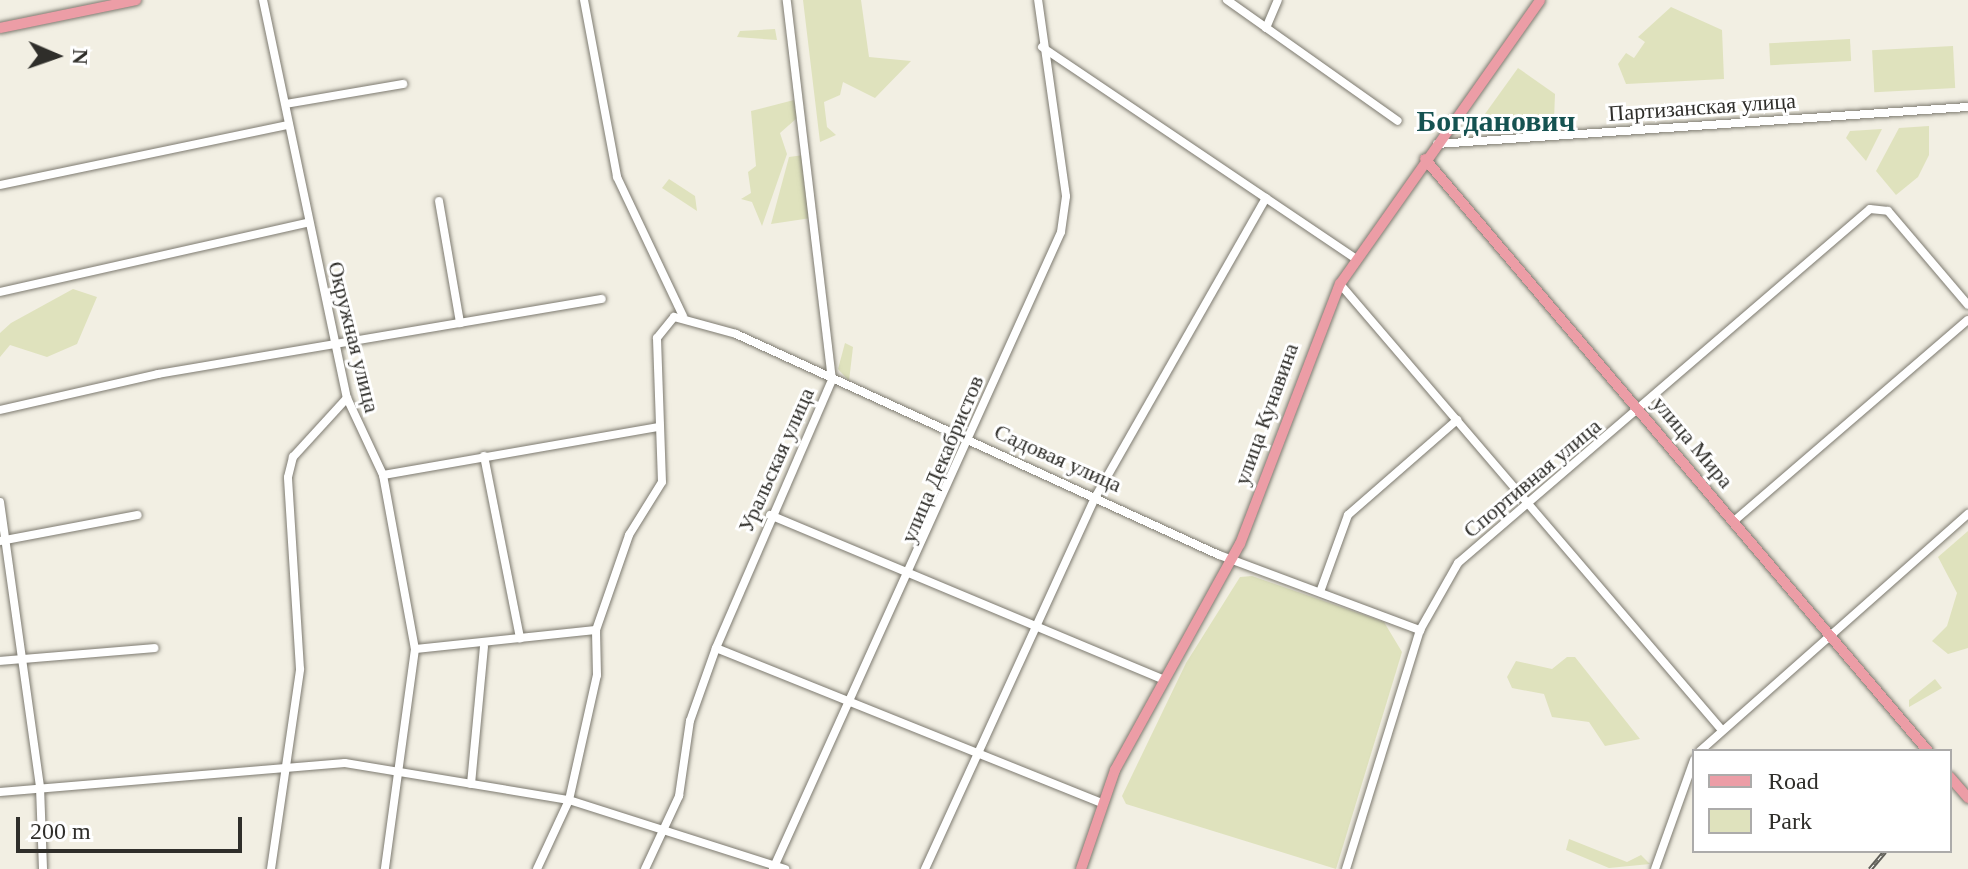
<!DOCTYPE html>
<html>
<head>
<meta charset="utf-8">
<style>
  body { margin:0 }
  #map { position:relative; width:1968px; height:869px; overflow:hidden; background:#f2efe3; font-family:Georgia,serif }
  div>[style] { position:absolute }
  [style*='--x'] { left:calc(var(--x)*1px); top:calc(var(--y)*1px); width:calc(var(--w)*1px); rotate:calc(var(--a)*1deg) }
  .green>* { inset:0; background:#dfe2bd; transform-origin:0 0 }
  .roads { filter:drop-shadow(0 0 2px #7d7a70) drop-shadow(0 0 2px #7d7a70) }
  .minor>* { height:8px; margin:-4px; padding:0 4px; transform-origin:4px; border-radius:4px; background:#fff }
  .major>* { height:10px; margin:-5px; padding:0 5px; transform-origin:5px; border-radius:5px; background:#ec9da6 }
  .rail>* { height:5px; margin-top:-2.5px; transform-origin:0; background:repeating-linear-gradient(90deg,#fff 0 6px,#5f5e58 0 12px); box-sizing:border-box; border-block:2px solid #5f5e58 }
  span { translate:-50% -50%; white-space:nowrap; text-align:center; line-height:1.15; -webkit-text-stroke:6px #fff; paint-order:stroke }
  .street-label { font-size:22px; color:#2f2e2a }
  .district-label { font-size:30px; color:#155251; font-weight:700 }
  .legend { position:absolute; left:1692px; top:749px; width:260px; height:104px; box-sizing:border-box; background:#fff; border:2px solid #acabaa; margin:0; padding:10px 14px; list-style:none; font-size:24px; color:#2f2e2a }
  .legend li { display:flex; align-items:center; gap:16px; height:40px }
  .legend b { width:40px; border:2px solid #acabaa }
  .north { position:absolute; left:16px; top:16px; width:80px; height:80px; -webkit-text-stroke:6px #fff; paint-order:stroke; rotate:92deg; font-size:22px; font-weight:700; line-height:32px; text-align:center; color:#2f2e2a }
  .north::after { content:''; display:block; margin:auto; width:28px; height:36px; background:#2f2e2a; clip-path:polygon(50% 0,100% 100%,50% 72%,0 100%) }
  .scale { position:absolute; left:16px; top:817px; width:226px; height:36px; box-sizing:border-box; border:4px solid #2f2e2a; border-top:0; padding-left:10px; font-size:24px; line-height:28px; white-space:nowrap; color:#2f2e2a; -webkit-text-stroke:6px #fff; paint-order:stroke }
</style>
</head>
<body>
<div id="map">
  <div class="green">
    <div style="clip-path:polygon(803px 0,861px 0,869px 57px,911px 61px,875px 98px,843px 82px,840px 95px,824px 102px,827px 127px,836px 135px,820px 142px)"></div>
    <div style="clip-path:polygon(1671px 7px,1722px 30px,1724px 79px,1626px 84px,1618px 64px,1626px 53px,1634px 58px,1645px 42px,1638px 37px)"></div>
    <div style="clip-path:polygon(775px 29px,777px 40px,737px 37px,740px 31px)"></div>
    <div style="left:1850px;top:39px;width:22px;height:81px;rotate:87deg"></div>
    <div style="left:1953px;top:46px;width:42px;height:81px;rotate:87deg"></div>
    <div style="clip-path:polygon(1518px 68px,1555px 94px,1554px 120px,1477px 125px)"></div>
    <div style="clip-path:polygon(794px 100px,797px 118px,780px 133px,787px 154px,762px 226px,752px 202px,741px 199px,751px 193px,748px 172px,756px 166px,751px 111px)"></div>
    <div style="clip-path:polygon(1929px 126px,1929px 155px,1918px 177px,1896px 195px,1876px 171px,1899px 128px)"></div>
    <div style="clip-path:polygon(1882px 129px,1866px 161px,1846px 138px,1850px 131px)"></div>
    <div style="clip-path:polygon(804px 155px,811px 218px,771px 224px,789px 157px)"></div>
    <div style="clip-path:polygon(669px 179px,695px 196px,697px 211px,662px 188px)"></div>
    <div style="clip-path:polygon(73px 289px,97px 297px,77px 344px,47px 357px,10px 345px,0 357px,0 333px,11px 323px)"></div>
    <div style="clip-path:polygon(845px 343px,853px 347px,849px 381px,838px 369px)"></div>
    <div style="clip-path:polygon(1968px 531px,1968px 648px,1948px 654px,1932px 641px,1947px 626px,1957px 593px,1938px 557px)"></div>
    <div style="clip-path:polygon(1252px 576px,1384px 622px,1402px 652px,1336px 869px,1126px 804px,1122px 796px,1186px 663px,1240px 577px)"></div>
    <div style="clip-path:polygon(1567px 657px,1575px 657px,1640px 739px,1605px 746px,1589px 722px,1552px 717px,1544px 694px,1512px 688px,1507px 677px,1516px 661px,1552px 669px)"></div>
    <div style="clip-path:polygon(1935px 679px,1942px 688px,1909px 707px,1909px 700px)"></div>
    <div style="clip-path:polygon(1569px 839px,1627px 862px,1641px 855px,1650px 864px,1609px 868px,1566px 850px)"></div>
  </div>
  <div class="roads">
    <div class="minor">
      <div style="--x:263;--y:0;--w:407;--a:78.1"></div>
      <div style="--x:347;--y:398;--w:85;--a:64.9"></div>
      <div style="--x:383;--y:475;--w:177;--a:79.6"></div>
      <div style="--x:415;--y:649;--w:222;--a:97.8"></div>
      <div style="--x:584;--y:0;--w:180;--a:79.4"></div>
      <div style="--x:617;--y:177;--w:154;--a:64.6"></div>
      <div style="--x:1227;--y:0;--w:209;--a:35.3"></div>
      <div style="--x:1266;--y:28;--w:30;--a:-67"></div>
      <div style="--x:1042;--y:47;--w:377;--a:34"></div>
      <div style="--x:286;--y:104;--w:119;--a:-9.7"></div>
      <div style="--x:1437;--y:144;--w:532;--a:-3.99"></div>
      <div style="--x:0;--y:185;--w:294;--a:-11.8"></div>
      <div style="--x:439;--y:201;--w:124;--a:80.2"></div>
      <div style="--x:1340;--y:284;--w:586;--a:49.43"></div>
      <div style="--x:0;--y:292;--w:315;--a:-12.7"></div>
      <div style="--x:0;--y:410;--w:162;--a:-12.8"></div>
      <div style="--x:158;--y:374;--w:450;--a:-9.6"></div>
      <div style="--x:484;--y:456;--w:186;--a:78.8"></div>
      <div style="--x:383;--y:475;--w:279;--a:-9.9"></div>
      <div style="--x:0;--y:502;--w:288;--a:82"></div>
      <div style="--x:40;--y:787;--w:82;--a:87.9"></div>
      <div style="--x:770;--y:515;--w:427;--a:22.7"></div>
      <div style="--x:1734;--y:521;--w:308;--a:-40.7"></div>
      <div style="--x:0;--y:541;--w:140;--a:-10.7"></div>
      <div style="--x:1320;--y:592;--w:82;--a:-70"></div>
      <div style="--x:1348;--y:515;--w:145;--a:-41.1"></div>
      <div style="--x:716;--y:648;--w:415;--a:21.9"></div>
      <div style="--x:415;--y:649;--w:182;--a:-6"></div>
      <div style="--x:0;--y:661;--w:155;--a:-4.8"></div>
      <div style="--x:1700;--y:751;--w:358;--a:-41.5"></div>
      <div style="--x:471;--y:784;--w:138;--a:-84.6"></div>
      <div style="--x:0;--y:792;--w:346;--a:-4.8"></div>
      <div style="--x:345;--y:763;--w:227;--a:9.4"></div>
      <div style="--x:569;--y:800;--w:227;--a:17.7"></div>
      <div style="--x:271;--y:869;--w:202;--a:-81.7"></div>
      <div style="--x:300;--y:669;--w:192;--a:-93.6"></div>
      <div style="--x:288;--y:477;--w:21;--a:-76"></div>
      <div style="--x:293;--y:457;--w:80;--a:-47.5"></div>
      <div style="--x:537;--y:869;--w:76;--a:-65.1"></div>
      <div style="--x:569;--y:800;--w:128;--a:-77.4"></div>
      <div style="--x:597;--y:675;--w:45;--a:-91.3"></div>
      <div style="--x:596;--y:630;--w:101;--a:-70.8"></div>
      <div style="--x:629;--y:535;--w:62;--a:-58.1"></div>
      <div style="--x:662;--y:482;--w:144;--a:-92"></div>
      <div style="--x:657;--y:338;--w:27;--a:-51"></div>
      <div style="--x:674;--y:317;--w:64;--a:15.3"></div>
      <div style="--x:736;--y:334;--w:531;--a:24.59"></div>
      <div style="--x:1219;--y:555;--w:215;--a:20.5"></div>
      <div style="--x:645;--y:869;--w:81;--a:-65"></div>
      <div style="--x:679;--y:796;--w:76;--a:-81.7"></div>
      <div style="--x:690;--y:721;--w:77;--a:-70.4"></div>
      <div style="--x:716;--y:648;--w:292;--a:-66.6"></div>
      <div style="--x:832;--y:380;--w:383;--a:-96.8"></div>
      <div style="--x:773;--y:869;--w:699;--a:-65.67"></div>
      <div style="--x:1061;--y:232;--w:36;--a:-82"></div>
      <div style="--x:1066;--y:196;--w:198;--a:-98.1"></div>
      <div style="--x:925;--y:869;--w:410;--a:-65.4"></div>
      <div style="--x:1096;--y:496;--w:343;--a:-60.3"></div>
      <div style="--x:1346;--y:869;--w:250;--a:-72.8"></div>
      <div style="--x:1420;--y:630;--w:77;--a:-60.4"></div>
      <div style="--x:1458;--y:563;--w:543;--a:-40.67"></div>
      <div style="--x:1870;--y:209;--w:18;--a:6"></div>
      <div style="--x:1888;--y:211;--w:123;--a:49.6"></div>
      <div style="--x:1655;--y:869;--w:116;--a:-70.3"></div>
    </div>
    <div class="major">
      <div style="--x:0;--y:28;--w:139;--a:-11.6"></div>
      <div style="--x:1425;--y:159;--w:777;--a:49.65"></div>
      <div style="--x:1950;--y:777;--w:28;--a:49"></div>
      <div style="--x:1081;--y:869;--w:105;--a:-71"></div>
      <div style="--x:1115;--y:770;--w:258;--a:-61.1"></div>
      <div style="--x:1240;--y:544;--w:279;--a:-69"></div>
      <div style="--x:1340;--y:284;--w:347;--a:-54.8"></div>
    </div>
  </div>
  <div class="rail">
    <div style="--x:1870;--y:869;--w:23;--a:-50"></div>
  </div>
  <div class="street-label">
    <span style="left:1702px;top:107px;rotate:-4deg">Партизанская улица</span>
    <span style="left:354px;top:337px;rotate:76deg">Окружная улица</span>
    <span style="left:1266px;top:414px;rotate:-70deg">улица Кунавина</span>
    <span style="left:1693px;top:442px;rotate:50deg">улица Мира</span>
    <span style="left:1058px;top:458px;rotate:24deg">Садовая улица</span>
    <span style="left:942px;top:459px;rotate:-67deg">улица Декабристов</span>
    <span style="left:776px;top:460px;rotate:-66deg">Уральская улица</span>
    <span style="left:1532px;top:478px;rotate:-40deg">Спортивная улица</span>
  </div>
  <div class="district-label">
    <span style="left:1496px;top:121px">Богданович</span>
  </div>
  <ul class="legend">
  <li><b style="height:10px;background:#ec9da6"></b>Road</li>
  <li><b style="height:22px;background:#dfe2bd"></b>Park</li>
  </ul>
  <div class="north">N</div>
  <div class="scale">200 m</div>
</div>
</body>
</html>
